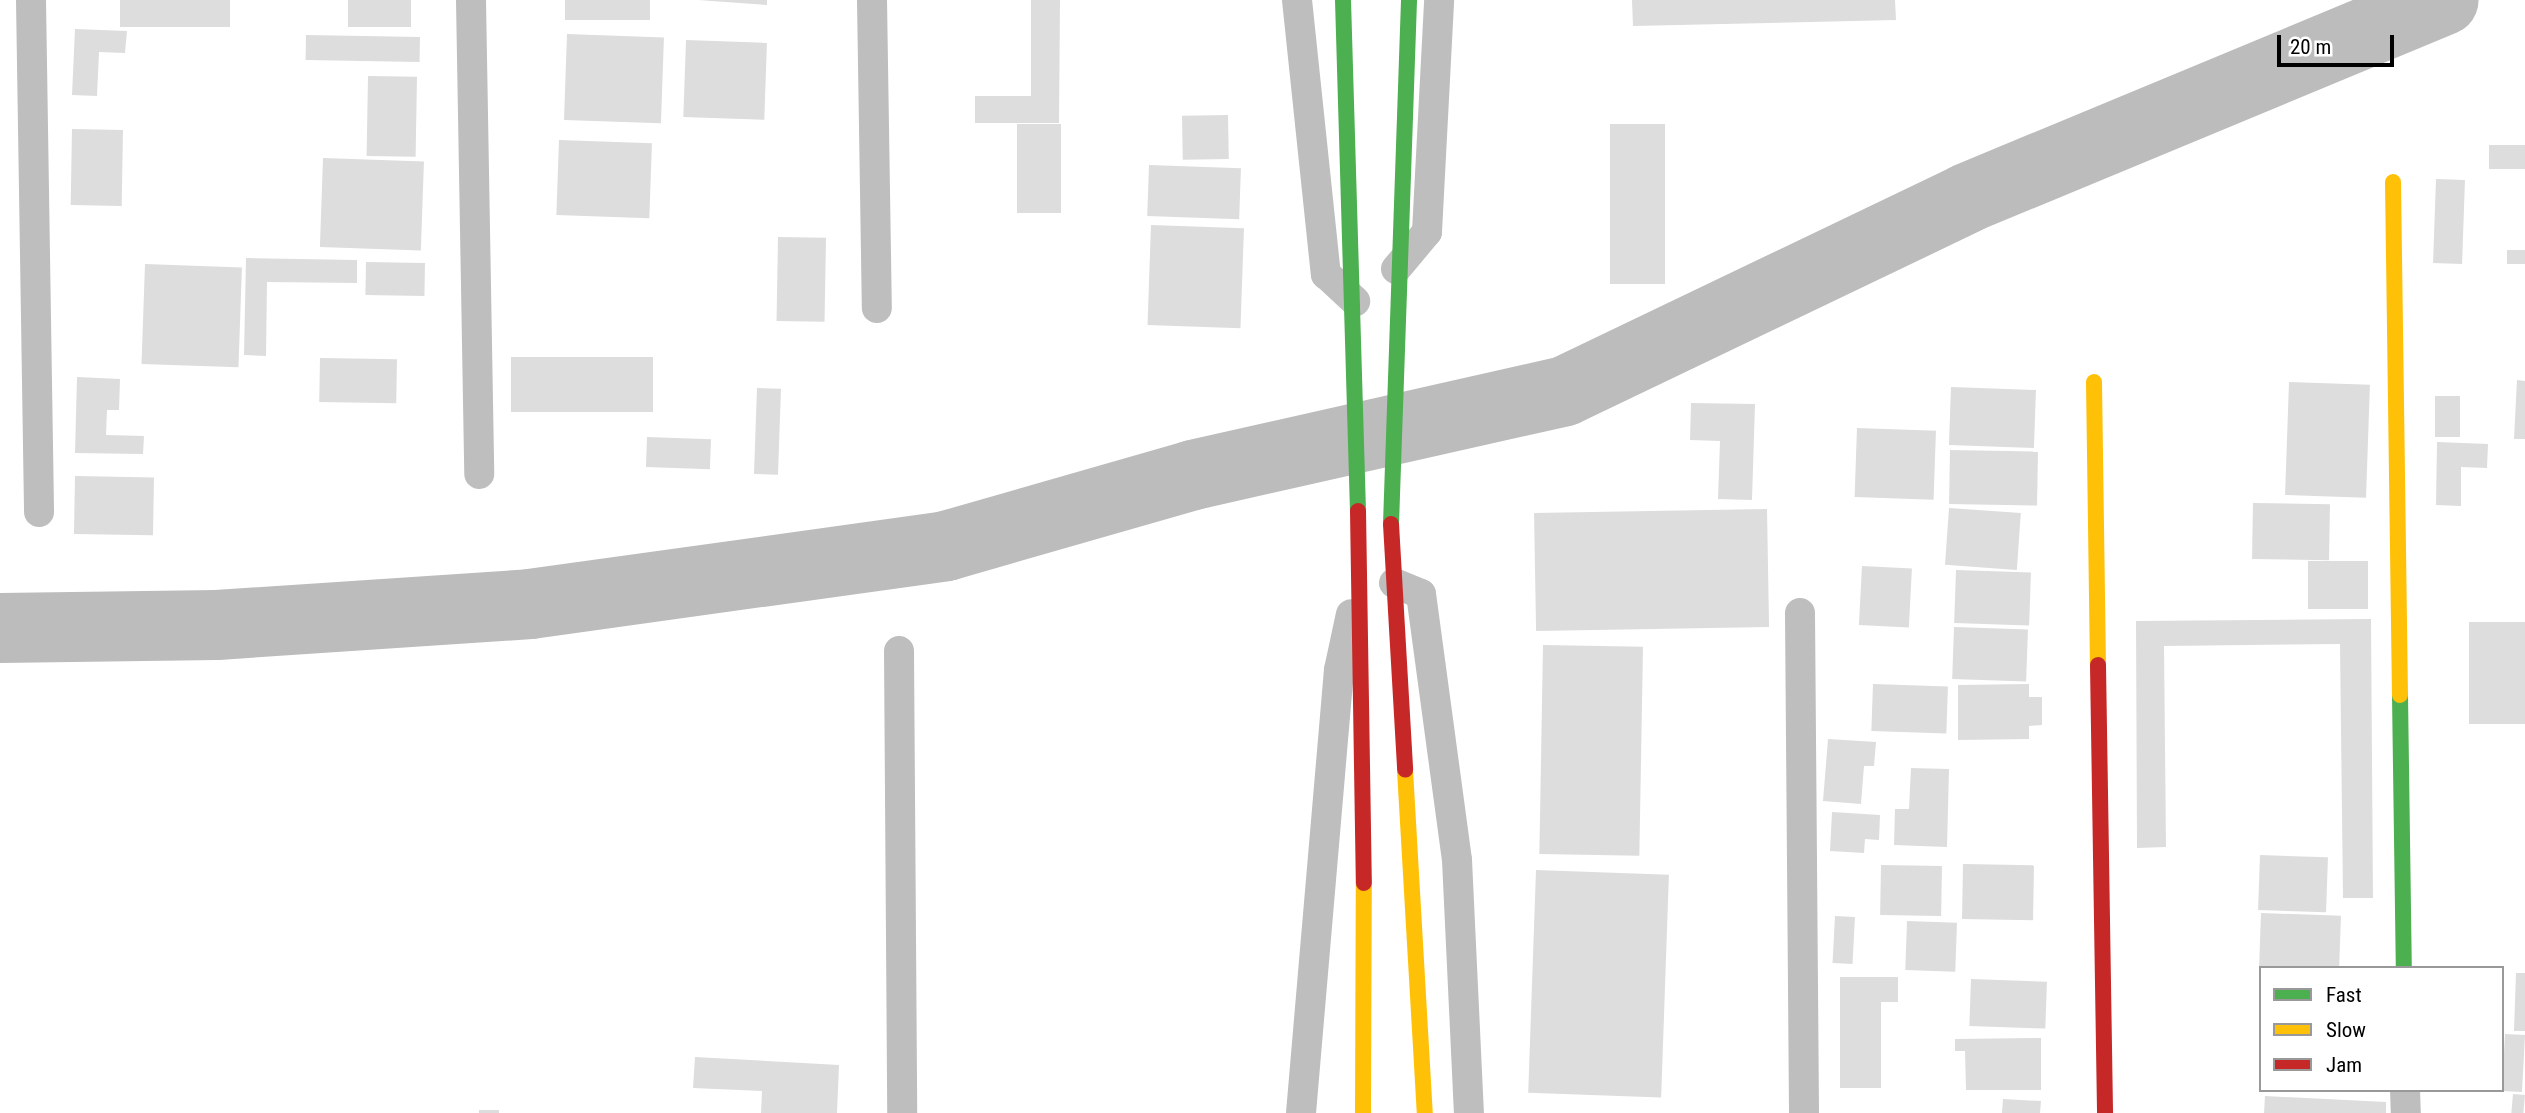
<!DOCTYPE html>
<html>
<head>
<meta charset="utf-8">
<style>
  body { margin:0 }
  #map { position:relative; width:2525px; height:1113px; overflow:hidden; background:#fff; font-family:"Roboto Condensed",sans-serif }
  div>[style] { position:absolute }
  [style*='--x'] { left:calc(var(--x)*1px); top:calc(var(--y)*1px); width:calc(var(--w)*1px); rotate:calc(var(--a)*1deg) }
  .river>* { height:70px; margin:-35px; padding:0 35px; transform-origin:35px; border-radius:35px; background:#bcbcbc }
  .building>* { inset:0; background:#ddd; transform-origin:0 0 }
  .street>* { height:30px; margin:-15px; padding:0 15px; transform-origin:15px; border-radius:15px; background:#bebebe }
  .fast>* { height:16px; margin:-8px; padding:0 8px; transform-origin:8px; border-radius:8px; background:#4caf50 }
  .slow>* { height:16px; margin:-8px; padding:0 8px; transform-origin:8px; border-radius:8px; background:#ffc107 }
  .jam>* { height:16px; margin:-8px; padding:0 8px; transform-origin:8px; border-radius:8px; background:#c62828 }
  span { translate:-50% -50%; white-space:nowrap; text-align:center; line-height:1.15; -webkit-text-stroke:7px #fff; paint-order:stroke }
  .legend { position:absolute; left:2259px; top:966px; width:245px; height:126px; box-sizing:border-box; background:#fff; border:2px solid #999; margin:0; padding:9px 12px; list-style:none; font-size:21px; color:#000 }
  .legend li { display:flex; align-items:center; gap:14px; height:35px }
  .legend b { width:35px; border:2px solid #999 }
  .scale { position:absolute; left:2277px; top:35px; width:117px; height:32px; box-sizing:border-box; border:4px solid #000; border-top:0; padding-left:9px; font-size:21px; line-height:24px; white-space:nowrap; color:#000; -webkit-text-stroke:5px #fff; paint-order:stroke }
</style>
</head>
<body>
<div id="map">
  <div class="river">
    <div style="--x:0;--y:628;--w:217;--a:-0.8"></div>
    <div style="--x:217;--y:625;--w:314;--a:-3.8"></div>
    <div style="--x:530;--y:604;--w:420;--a:-7.9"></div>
    <div style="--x:946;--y:546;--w:257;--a:-16"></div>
    <div style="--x:1193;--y:475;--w:381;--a:-12.7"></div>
    <div style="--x:1565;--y:391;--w:446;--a:-25.6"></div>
    <div style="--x:1967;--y:198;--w:516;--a:-22.54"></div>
  </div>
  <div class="building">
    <div style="left:120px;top:0;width:110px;height:27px"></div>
    <div style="left:348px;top:0;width:63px;height:27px"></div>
    <div style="left:565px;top:0;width:85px;height:20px"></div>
    <div style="clip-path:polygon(698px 0,767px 0,767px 5px)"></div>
    <div style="clip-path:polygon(1031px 0,1060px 0,1059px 123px,975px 123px,975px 96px,1031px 96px)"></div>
    <div style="clip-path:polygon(1632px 0,1895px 0,1896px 20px,1633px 26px)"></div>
    <div style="clip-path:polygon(75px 29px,127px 31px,125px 53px,99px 52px,97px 96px,72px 95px)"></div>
    <div style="left:567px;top:34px;width:97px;height:86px;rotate:2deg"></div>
    <div style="left:306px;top:35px;width:114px;height:25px;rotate:1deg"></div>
    <div style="left:686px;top:40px;width:81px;height:77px;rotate:2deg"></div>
    <div style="left:368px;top:76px;width:49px;height:80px;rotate:1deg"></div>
    <div style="left:1228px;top:115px;width:44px;height:46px;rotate:89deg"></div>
    <div style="left:1017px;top:124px;width:44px;height:89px"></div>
    <div style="left:1610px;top:124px;width:55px;height:160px"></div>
    <div style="left:72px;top:129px;width:51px;height:76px;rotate:1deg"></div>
    <div style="left:559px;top:140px;width:93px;height:75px;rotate:2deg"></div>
    <div style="left:2489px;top:145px;width:36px;height:24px"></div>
    <div style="left:323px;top:158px;width:101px;height:89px;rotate:2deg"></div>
    <div style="left:1149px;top:165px;width:92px;height:51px;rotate:2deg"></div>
    <div style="left:2436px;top:179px;width:29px;height:84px;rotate:2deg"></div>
    <div style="left:1151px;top:225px;width:93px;height:100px;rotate:2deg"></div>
    <div style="left:778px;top:237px;width:48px;height:84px;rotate:1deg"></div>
    <div style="left:2507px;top:250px;width:18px;height:14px"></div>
    <div style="clip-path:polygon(246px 258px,357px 260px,357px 283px,267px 282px,266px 356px,244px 355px)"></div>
    <div style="left:366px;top:262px;width:59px;height:33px;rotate:1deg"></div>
    <div style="left:145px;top:264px;width:97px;height:100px;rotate:2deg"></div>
    <div style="left:511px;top:357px;width:142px;height:55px"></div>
    <div style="left:320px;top:358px;width:77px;height:44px;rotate:1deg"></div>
    <div style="clip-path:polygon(77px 377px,120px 379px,119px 410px,107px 410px,106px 435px,144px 436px,143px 454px,75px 453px)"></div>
    <div style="clip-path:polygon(2517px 380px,2525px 381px,2525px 439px,2514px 439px)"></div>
    <div style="left:2289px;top:382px;width:81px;height:113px;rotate:2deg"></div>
    <div style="left:1951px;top:387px;width:85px;height:58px;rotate:2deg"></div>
    <div style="left:757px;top:388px;width:24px;height:86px;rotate:2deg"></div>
    <div style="left:2435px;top:396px;width:25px;height:41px"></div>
    <div style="clip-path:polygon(1691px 403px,1755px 404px,1752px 500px,1718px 499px,1720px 441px,1690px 440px)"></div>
    <div style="left:1857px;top:428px;width:79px;height:69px;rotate:2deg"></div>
    <div style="left:647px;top:437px;width:64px;height:30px;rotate:2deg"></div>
    <div style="clip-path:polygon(2437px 442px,2488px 444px,2487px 468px,2461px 467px,2461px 506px,2436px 505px)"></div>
    <div style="left:1950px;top:450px;width:88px;height:54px;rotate:1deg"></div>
    <div style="left:75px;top:476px;width:79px;height:58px;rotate:1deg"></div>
    <div style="left:2253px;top:503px;width:77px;height:56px;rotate:1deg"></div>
    <div style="left:1949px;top:508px;width:72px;height:57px;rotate:4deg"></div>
    <div style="left:1767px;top:509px;width:118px;height:233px;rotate:89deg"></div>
    <div style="left:2308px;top:561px;width:60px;height:48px"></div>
    <div style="left:1862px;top:566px;width:50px;height:59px;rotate:3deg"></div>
    <div style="left:1956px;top:570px;width:75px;height:53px;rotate:2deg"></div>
    <div style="clip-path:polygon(2371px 619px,2373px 898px,2343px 898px,2340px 644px,2164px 646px,2166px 847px,2137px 848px,2136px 621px)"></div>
    <div style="left:2525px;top:622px;width:102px;height:56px;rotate:90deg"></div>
    <div style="left:1954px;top:627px;width:74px;height:52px;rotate:2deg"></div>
    <div style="left:1543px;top:645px;width:100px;height:209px;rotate:1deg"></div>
    <div style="left:1873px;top:684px;width:75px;height:47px;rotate:2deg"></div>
    <div style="clip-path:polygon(2029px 684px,2029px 697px,2042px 697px,2042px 725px,2029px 726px,2029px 739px,1958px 740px,1958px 685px)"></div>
    <div style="clip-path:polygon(1828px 739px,1876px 742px,1874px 766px,1864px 766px,1861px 804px,1823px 801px)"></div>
    <div style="clip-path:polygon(1911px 768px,1949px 769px,1947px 847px,1894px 845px,1895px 809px,1909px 809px)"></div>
    <div style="clip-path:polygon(1832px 812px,1880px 815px,1879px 840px,1865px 839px,1864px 853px,1830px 851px)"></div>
    <div style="left:2260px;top:855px;width:68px;height:55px;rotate:2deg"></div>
    <div style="left:1963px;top:864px;width:71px;height:55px;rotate:1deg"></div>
    <div style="left:1881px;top:865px;width:61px;height:50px;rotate:1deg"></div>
    <div style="left:1536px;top:870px;width:133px;height:223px;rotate:2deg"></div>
    <div style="left:2261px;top:913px;width:80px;height:55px;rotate:2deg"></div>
    <div style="left:1835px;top:916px;width:20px;height:47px;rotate:3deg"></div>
    <div style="left:1907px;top:921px;width:50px;height:49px;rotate:2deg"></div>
    <div style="clip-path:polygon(2516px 973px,2525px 973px,2525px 1031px,2514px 1031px)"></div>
    <div style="clip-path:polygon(1840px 977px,1898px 977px,1898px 1002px,1881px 1002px,1881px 1088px,1840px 1088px)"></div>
    <div style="left:1971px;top:979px;width:76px;height:47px;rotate:2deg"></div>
    <div style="left:2505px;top:1034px;width:20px;height:57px;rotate:3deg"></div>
    <div style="clip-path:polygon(2041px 1038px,2041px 1090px,1966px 1090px,1965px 1051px,1955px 1051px,1955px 1039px)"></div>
    <div style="clip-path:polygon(695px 1057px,839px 1065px,837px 1113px,761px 1113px,762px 1091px,693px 1088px)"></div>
    <div style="left:2513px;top:1094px;width:12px;height:19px;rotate:5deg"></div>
    <div style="clip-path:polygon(2265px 1096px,2386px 1102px,2386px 1113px,2264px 1113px)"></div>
    <div style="clip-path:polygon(2003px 1099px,2041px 1101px,2040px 1113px,2002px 1113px)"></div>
    <div style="left:479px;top:1110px;width:20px;height:3px"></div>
  </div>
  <div class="street">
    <div style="--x:31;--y:0;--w:512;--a:89.1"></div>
    <div style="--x:471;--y:0;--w:474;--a:89"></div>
    <div style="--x:872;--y:0;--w:308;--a:89.1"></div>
    <div style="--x:1297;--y:0;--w:276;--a:84"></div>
    <div style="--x:1326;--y:274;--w:40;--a:43"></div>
    <div style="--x:1396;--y:269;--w:48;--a:-50"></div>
    <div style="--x:1427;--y:232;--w:232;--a:-87"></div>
    <div style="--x:1394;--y:583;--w:29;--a:22"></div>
    <div style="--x:1421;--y:594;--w:268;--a:82.3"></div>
    <div style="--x:1457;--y:860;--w:253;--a:87.3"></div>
    <div style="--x:1800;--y:613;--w:500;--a:89.54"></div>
    <div style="--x:899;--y:651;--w:462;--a:89.6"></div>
    <div style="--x:2405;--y:1090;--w:23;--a:88"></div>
    <div style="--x:1301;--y:1113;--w:445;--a:-85.1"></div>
    <div style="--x:1339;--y:670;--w:57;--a:-77.9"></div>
  </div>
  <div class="fast">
    <div style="--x:1343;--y:0;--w:511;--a:88.32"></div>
    <div style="--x:1391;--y:524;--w:524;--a:-88.03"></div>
    <div style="--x:2400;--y:695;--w:273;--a:89.2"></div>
  </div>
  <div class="slow">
    <div style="--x:2393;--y:182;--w:513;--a:89.22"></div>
    <div style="--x:2094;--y:382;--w:283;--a:89.2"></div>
    <div style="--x:1405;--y:770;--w:344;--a:86.7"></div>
    <div style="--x:1363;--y:1113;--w:230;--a:-89.8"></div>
  </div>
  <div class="jam">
    <div style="--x:1358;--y:511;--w:372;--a:89.1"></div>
    <div style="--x:1391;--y:524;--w:246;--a:86.7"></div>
    <div style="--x:2098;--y:665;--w:448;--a:89.1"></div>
  </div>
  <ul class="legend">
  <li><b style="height:9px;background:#4caf50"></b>Fast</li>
  <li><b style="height:9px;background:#ffc107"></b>Slow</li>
  <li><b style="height:9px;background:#c62828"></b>Jam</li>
  </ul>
  <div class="scale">20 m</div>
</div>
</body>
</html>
